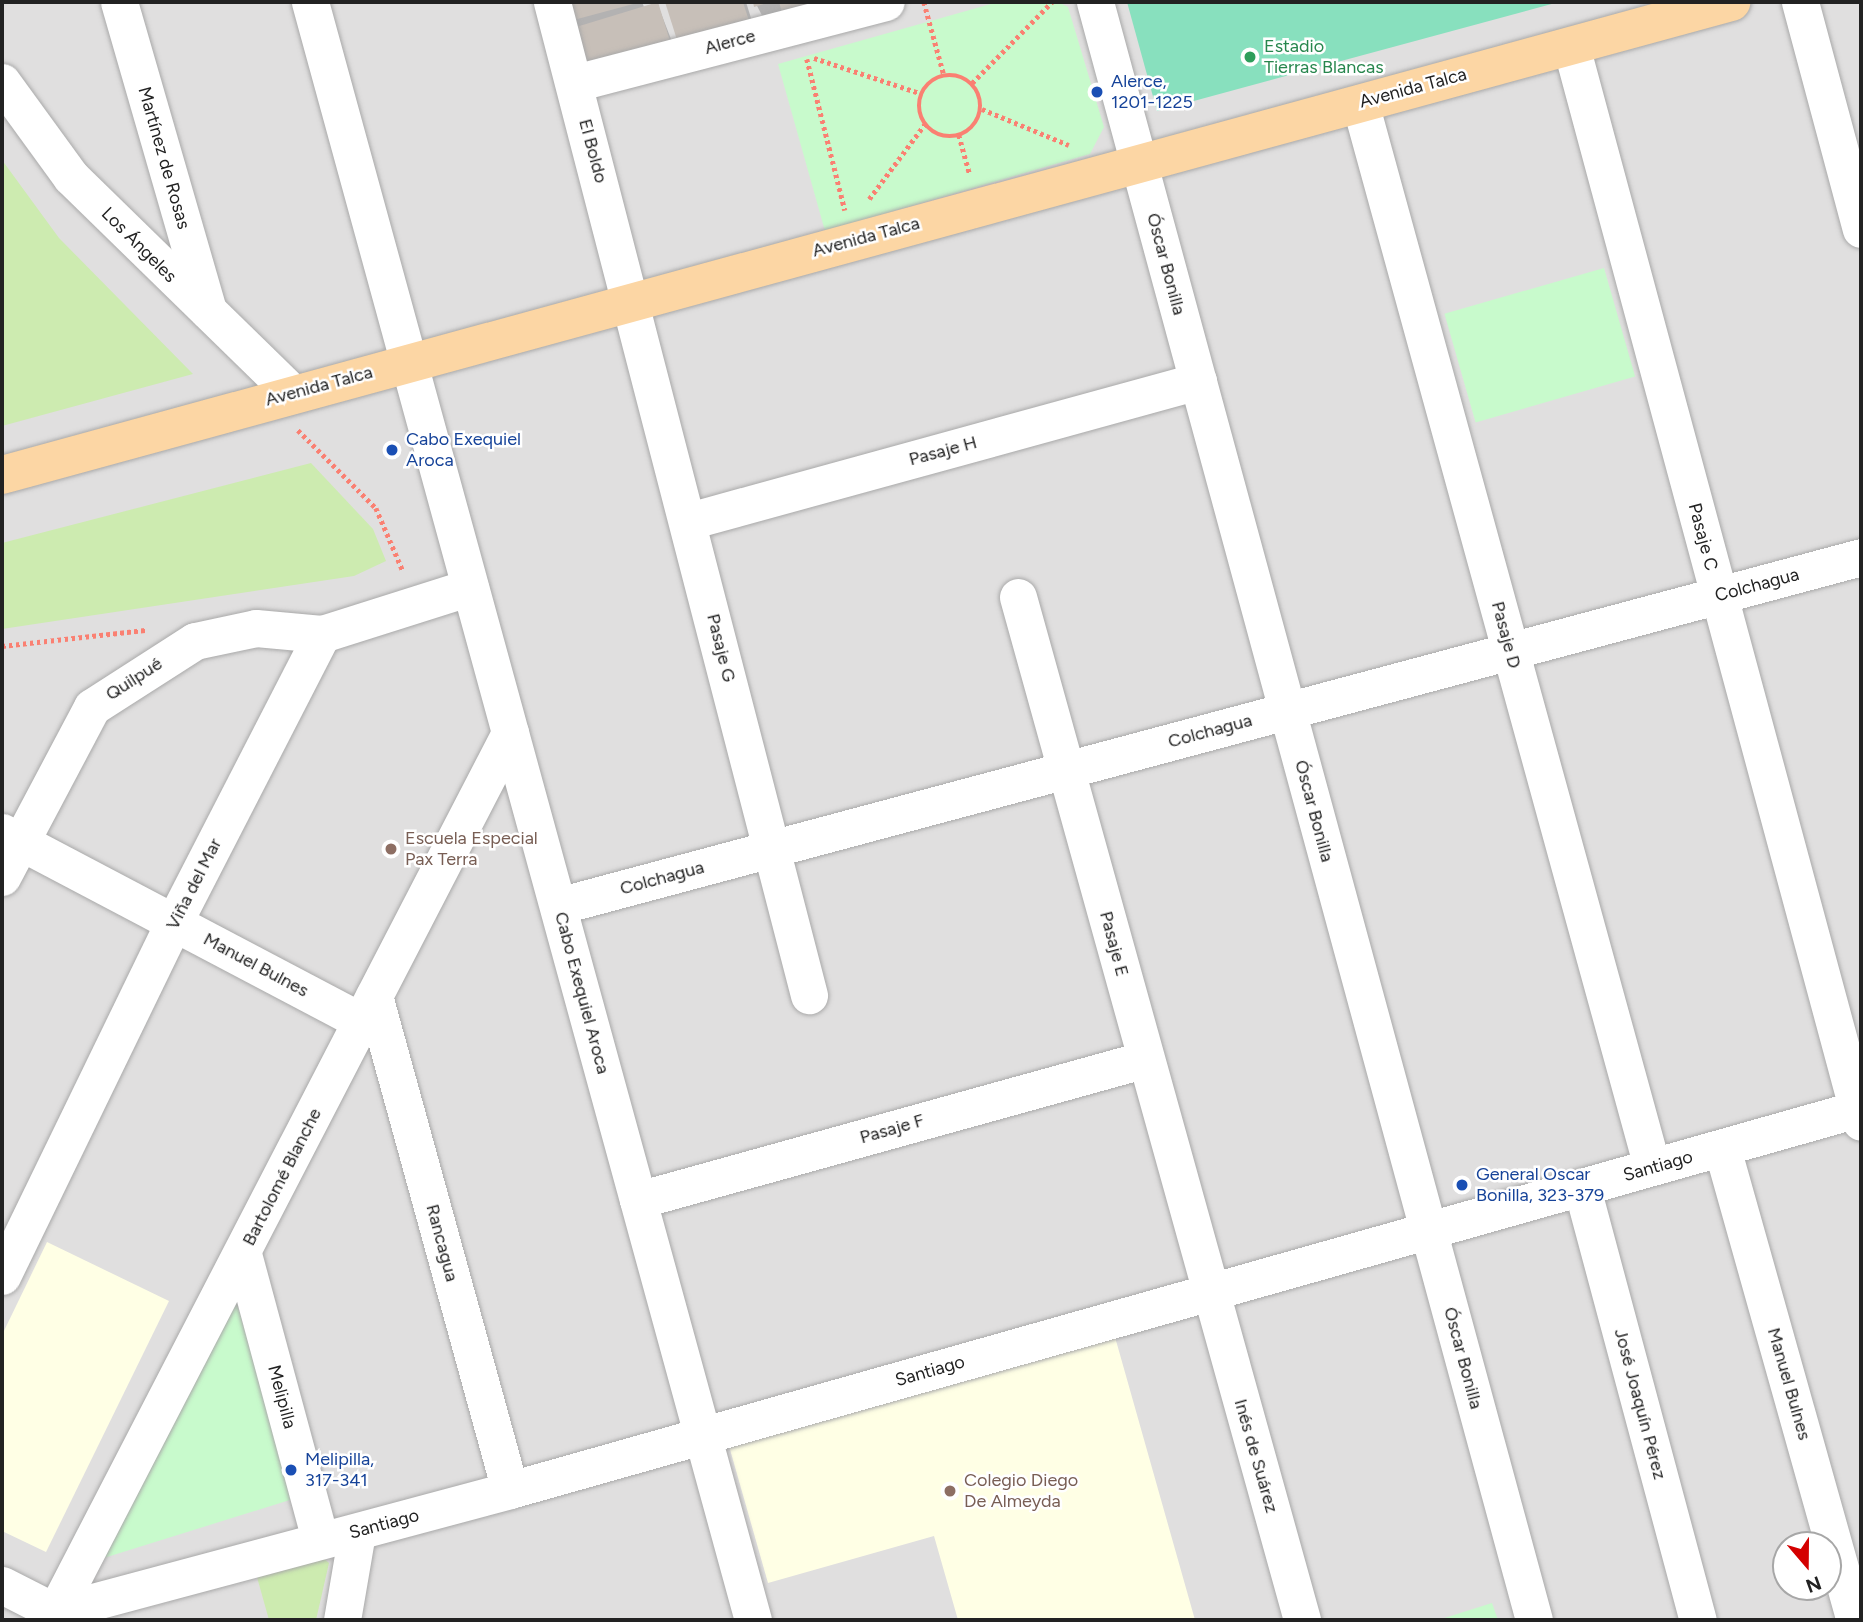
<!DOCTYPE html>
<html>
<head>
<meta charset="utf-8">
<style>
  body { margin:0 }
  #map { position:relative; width:1863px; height:1622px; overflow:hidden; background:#f2efe9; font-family:Figtree,sans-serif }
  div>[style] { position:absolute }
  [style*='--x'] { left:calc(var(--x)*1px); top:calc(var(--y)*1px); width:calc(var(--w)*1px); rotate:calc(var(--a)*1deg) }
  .residential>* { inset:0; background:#e0dfdf }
  .education>* { inset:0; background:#ffffe5 }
  .grass>* { inset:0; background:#cdebb0 }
  .park>* { inset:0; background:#c8facc; transform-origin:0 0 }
  .pitch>* { inset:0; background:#88e0be }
  .shadow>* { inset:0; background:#0003 }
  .building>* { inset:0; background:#c7bfb8; transform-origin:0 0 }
  .path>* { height:4.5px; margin-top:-2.25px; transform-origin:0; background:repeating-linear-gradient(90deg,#fa8072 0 3.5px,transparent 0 7px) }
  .path>.ring { margin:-2.25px; padding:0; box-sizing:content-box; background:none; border:4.5px solid #fa8072; border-radius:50% }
  .roads { filter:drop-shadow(0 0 2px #a9a9a9) drop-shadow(0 0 2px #a9a9a9) }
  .minor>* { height:37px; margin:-18.5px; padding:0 18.5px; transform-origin:18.5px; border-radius:18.5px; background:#fff }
  .major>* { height:38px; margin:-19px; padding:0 19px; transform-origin:19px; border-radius:19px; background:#fcd6a4 }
  .dots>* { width:19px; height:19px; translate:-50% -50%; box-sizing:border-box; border:4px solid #fff; border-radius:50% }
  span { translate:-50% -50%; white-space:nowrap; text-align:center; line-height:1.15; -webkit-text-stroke:5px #fff; paint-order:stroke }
  .street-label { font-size:18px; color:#222 }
  .leisure-label { font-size:18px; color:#27864d }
  .left { translate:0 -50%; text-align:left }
  .transit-label { font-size:18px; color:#164399 }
  .education-label { font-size:18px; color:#785e54 }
  .frame { position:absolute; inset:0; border:4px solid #222; pointer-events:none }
  .north { position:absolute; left:1772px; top:1531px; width:70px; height:70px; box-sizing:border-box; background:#fff; border:2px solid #a7a7a7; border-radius:50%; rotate:160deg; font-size:19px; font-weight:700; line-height:28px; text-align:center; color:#222 }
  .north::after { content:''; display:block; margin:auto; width:24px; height:32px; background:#d40000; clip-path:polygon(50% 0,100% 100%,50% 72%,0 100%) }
</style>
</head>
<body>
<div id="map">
  <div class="residential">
    <div style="clip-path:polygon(evenodd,2px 2px,1861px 2px,1861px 1620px,2px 1620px,2px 2px,1786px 1545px,1828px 1545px,1828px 1587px,1786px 1587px,1786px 1545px)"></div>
  </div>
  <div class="education">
    <div style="clip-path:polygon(47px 1242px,169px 1301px,46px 1552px,2px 1531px,2px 1335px)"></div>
    <div style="clip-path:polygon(1115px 1337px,1195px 1620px,958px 1620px,934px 1536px,768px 1583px,729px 1446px)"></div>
  </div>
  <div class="grass">
    <div style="clip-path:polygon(2px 160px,59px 238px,193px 374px,2px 426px)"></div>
    <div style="clip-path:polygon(311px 463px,373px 529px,386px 561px,354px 576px,2px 629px,2px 543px)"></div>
    <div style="clip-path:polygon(319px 1554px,329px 1563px,316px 1620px,269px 1620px,255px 1570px)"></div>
  </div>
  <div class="park">
    <div style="clip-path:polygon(998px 2px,1058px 2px,1068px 7px,1104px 127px,1090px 154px,825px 231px,778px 64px)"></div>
    <div style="left:1604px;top:268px;width:113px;height:166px;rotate:74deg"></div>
    <div style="clip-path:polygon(236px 1300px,293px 1499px,91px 1562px)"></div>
    <div style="clip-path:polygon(1492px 1603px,1498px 1620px,1438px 1620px)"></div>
  </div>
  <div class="pitch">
    <div style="clip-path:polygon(1127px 2px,1559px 2px,1157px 111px)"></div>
  </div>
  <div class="shadow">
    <div style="clip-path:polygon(566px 2px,642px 2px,644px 7px,657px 3px,678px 57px,597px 83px)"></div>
    <div style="clip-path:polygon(667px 2px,746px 2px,757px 37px,680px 42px)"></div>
    <div style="clip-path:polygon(755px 2px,834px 2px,766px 23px)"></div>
  </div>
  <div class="building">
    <div style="clip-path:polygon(564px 2px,637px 2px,637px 3px,570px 21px)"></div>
    <div style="left:658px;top:2px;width:41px;height:89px;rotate:73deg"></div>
    <div style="clip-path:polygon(665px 2px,743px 2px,749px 21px,678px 43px)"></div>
    <div style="clip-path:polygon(753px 2px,770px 2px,754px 7px)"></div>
    <div style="clip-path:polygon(779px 2px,816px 2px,782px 12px)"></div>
  </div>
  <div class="path">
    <div style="--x:924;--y:2;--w:76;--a:74.7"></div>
    <div style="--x:814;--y:58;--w:114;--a:18.4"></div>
    <div style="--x:807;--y:59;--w:156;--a:75.9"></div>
    <div class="ring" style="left:919px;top:75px;width:57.5px;height:57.5px"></div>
    <div style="--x:972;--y:83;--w:114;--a:-45.4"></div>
    <div style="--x:982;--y:109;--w:94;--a:22.5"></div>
    <div style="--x:959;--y:135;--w:41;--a:74.6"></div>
    <div style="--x:869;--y:199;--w:94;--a:-53.3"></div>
    <div style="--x:298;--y:430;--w:110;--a:45"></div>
    <div style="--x:376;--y:508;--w:69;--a:66.8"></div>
    <div style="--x:2;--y:646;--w:144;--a:-6.4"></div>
  </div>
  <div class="roads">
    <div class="minor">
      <div style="--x:119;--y:2;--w:321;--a:73.9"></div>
      <div style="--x:310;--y:2;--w:1678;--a:74.69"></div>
      <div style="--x:552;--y:2;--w:1026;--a:75.49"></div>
      <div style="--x:1095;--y:2;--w:1676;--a:74.82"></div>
      <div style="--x:1800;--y:2;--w:235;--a:75"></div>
      <div style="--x:1571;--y:46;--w:1114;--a:74.92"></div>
      <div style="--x:2;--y:82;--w:117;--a:54"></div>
      <div style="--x:71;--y:177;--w:310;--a:44.3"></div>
      <div style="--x:575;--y:83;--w:321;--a:-14.6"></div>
      <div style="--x:1360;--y:103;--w:1103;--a:74.65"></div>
      <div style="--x:689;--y:521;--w:528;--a:-15.38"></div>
      <div style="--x:1018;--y:597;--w:1062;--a:74.48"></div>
      <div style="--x:2;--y:832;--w:406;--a:27.8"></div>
      <div style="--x:2;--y:877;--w:192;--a:-62.1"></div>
      <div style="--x:92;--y:707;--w:122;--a:-32.7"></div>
      <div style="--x:195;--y:641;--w:62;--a:-12"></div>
      <div style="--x:256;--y:628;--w:66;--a:5.2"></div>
      <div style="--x:558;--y:906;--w:1349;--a:-14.99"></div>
      <div style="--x:374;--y:996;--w:512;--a:74.61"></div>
      <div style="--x:1722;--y:1148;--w:490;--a:74.3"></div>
      <div style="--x:1582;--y:1188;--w:447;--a:75"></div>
      <div style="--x:638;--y:1200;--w:527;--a:-15.51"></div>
      <div style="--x:243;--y:1254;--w:296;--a:74.9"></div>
      <div style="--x:2;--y:1276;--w:394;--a:-64.1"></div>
      <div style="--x:174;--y:922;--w:324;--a:-62.8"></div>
      <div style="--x:322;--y:634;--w:155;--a:-17.6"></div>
      <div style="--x:2;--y:1585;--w:59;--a:27"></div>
      <div style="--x:55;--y:1612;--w:471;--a:-15"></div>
      <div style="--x:510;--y:1490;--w:1404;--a:-15.79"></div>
      <div style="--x:51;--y:1620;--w:999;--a:-62.64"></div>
      <div style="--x:342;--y:1620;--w:89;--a:-80.3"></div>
    </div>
    <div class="major">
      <div style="--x:2;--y:475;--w:1793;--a:-15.3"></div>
    </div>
  </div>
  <div class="dots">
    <div style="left:1250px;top:57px;background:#2e9e5b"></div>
    <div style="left:1097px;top:92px;background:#1a4fb4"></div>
    <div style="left:392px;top:450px;background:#1a4fb4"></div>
    <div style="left:391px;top:849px;background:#8d6e63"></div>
    <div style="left:1462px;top:1185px;background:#1a4fb4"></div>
    <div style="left:291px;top:1470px;background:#1a4fb4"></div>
    <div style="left:950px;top:1491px;background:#8d6e63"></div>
  </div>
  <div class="street-label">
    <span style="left:730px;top:42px;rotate:-15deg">Alerce</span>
    <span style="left:1413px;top:88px;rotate:-15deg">Avenida Talca</span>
    <span style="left:593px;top:151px;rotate:75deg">El Boldo</span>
    <span style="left:164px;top:158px;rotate:74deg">Martínez de Rosas</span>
    <span style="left:866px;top:237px;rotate:-15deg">Avenida Talca</span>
    <span style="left:139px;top:245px;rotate:45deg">Los Ángeles</span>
    <span style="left:1166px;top:264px;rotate:75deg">Óscar Bonilla</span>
    <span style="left:319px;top:386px;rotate:-15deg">Avenida Talca</span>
    <span style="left:943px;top:451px;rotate:-15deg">Pasaje H</span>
    <span style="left:1703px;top:537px;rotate:75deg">Pasaje C</span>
    <span style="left:1757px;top:585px;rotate:-15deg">Colchagua</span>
    <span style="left:1506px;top:635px;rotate:75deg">Pasaje D</span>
    <span style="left:721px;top:648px;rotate:76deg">Pasaje G</span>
    <span style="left:134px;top:679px;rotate:-33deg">Quilpué</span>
    <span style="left:1210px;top:731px;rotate:-15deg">Colchagua</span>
    <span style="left:1314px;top:811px;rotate:75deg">Óscar Bonilla</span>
    <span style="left:662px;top:878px;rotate:-15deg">Colchagua</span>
    <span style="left:194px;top:884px;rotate:-63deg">Viña del Mar</span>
    <span style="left:1114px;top:944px;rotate:75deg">Pasaje E</span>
    <span style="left:256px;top:965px;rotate:28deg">Manuel Bulnes</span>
    <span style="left:582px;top:993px;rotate:75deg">Cabo Exequiel Aroca</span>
    <span style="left:892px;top:1129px;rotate:-16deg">Pasaje F</span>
    <span style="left:1658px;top:1166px;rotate:-16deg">Santiago</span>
    <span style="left:282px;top:1177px;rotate:-63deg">Bartolomé Blanche</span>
    <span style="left:442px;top:1243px;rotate:75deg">Rancagua</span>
    <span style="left:1463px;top:1358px;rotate:75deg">Óscar Bonilla</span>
    <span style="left:930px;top:1371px;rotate:-16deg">Santiago</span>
    <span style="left:1789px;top:1384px;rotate:74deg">Manuel Bulnes</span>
    <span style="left:282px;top:1397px;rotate:75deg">Melipilla</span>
    <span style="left:1640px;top:1404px;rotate:75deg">José Joaquín Pérez</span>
    <span style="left:1256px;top:1456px;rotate:74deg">Inés de Suárez</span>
    <span style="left:384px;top:1524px;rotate:-15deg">Santiago</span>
  </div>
  <div class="leisure-label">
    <span class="left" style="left:1264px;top:57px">Estadio<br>Tierras Blancas</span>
  </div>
  <div class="transit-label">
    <span class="left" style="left:1111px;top:92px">Alerce,<br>1201-1225</span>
    <span class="left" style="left:406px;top:450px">Cabo Exequiel<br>Aroca</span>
    <span class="left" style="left:1476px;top:1185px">General Oscar<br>Bonilla, 323-379</span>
    <span class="left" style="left:305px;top:1470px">Melipilla,<br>317-341</span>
  </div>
  <div class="education-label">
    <span class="left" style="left:405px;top:849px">Escuela Especial<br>Pax Terra</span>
    <span class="left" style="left:964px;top:1491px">Colegio Diego<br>De Almeyda</span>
  </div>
  <div class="frame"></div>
  <div class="north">N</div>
</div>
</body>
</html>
